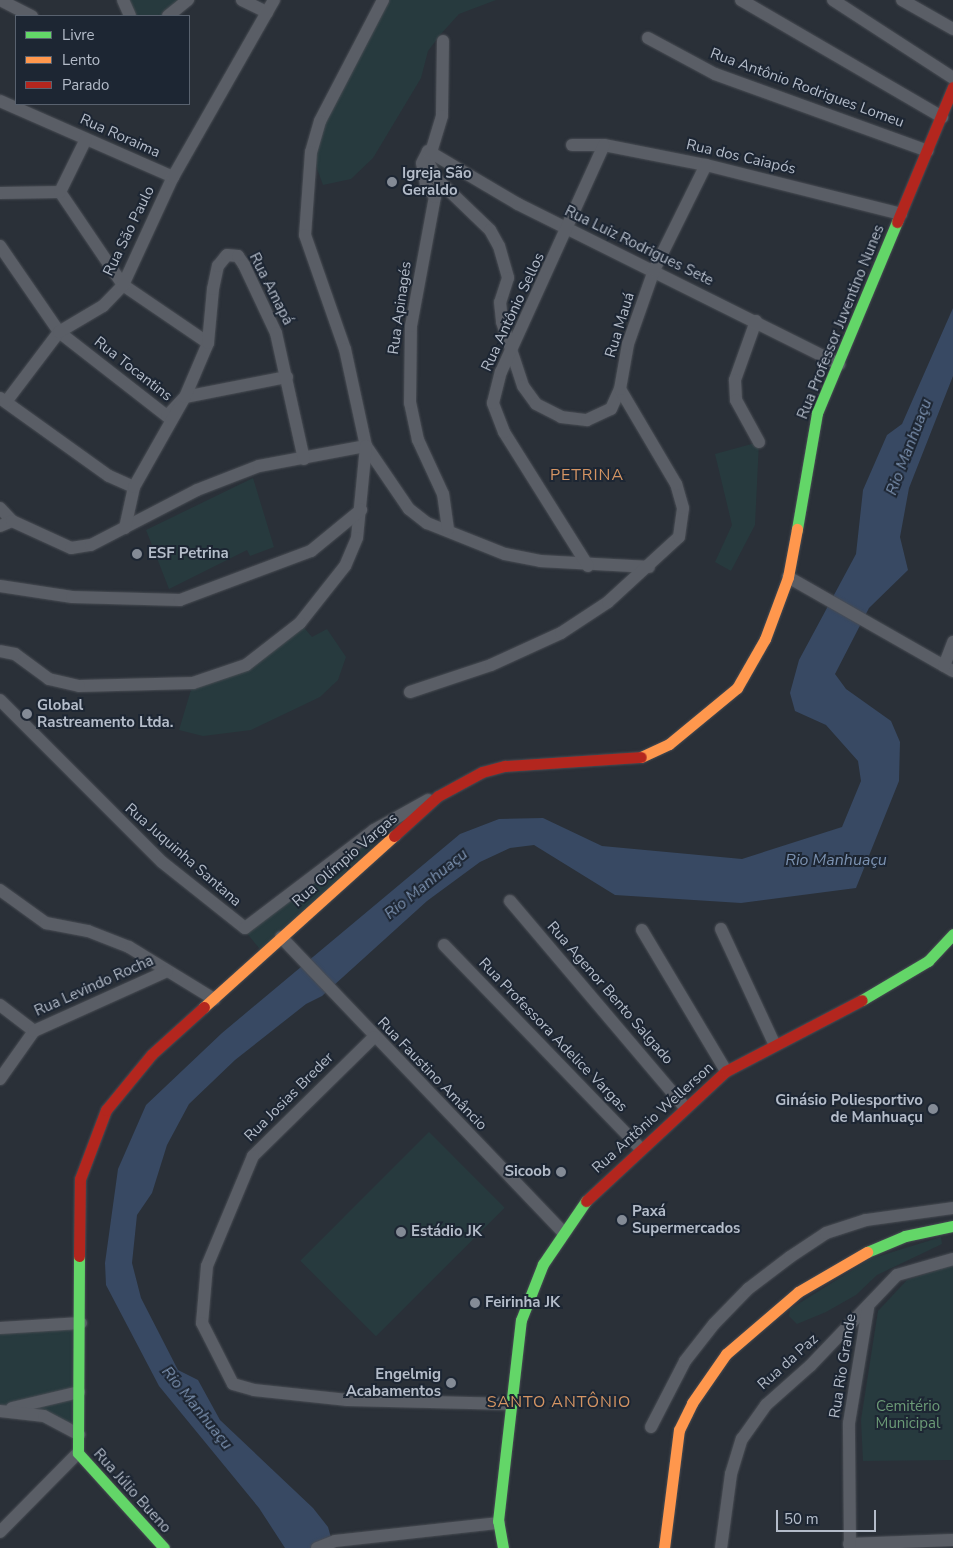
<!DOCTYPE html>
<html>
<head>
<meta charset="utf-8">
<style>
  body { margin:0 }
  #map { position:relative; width:953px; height:1548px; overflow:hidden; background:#2a3038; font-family:"Nunito Sans",sans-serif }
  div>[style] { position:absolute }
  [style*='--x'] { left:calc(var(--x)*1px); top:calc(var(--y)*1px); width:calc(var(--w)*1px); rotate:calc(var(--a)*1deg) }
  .green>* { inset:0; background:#273a3e; transform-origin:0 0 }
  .water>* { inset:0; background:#384963 }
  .roads { filter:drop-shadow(0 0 1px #484c53) drop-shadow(0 0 1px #484c53) }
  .street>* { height:12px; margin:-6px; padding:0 6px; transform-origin:6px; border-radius:6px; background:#5a5e66 }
  .fast>* { height:11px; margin:-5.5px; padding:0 5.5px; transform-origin:5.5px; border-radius:5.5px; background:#63d668 }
  .slow>* { height:11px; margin:-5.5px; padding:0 5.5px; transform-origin:5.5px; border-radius:5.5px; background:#ff974d }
  .jam>* { height:11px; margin:-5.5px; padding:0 5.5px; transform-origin:5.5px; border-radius:5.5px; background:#b3261e }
  .dots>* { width:14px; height:14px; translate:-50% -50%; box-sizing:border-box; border:2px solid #1d2633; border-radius:50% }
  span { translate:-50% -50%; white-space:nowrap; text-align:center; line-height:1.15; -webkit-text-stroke:4px #1d2633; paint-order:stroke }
  .street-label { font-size:15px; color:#b4bcc9 }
  .poi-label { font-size:15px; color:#b4bcc9; font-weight:700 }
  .left { translate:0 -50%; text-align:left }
  .right { translate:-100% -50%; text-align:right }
  .park-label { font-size:15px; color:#6b9a76 }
  .water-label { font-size:16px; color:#7c92b1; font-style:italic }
  .neighbourhood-label { font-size:16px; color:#d59563; letter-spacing:1px }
  .legend { position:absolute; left:15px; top:15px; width:175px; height:90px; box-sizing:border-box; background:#1d2633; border:1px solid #59626f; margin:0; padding:6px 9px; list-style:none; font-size:15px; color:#b4bcc9 }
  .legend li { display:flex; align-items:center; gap:10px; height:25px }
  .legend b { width:25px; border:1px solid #59626f }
  .scale { position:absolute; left:776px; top:1510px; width:100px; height:22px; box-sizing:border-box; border:2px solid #b4bcc9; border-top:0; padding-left:6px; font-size:15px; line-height:18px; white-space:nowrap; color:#b4bcc9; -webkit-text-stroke:4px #1d2633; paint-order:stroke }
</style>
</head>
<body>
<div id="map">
  <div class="green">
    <div style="clip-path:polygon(123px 0,188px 0,168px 16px,130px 16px)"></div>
    <div style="clip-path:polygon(383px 0,496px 0,459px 14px,440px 35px,428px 51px,421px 78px,373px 158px,351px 179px,323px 185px,311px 152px)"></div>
    <div style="clip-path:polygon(759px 442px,755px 525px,731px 571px,715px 562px,732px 525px,715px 454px)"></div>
    <div style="clip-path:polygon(253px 478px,274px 547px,250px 556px,247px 550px,169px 589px,146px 530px)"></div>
    <div style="clip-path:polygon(300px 623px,312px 637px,327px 629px,346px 657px,338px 680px,320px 697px,251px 730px,203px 736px,179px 730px,193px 683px,246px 665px)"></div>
    <div style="clip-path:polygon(414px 805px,263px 953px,241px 926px)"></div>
    <div style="left:429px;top:1132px;width:107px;height:182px;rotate:45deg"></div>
    <div style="clip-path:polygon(941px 1237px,942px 1244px,877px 1275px,856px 1295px,826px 1312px,797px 1324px,789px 1316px,790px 1309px,870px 1259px)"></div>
    <div style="clip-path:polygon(953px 1265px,953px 1460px,863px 1461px,861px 1420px,878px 1311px,907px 1280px)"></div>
    <div style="clip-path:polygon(81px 1323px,79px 1435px,44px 1416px,0 1411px,0 1328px)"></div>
  </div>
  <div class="water">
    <div style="clip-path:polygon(953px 308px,953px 376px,909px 488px,900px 537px,908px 570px,869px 608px,835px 674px,846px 689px,891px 721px,900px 742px,899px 781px,856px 888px,741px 903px,615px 895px,534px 845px,510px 848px,480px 862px,427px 901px,322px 996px,306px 1004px,235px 1060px,189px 1104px,167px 1145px,152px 1193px,137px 1215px,132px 1263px,141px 1298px,178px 1370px,198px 1380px,220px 1420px,313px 1508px,328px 1527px,334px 1548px,285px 1548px,259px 1508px,159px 1386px,106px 1285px,105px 1263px,118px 1169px,146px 1105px,222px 1033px,460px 834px,499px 819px,543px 818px,602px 846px,742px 859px,842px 827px,861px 781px,858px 761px,826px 725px,795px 711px,790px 693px,799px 660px,856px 554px,863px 490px,887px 435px,902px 424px)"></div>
  </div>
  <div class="roads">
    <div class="street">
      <div style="--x:0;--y:0;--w:36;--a:27"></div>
      <div style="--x:123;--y:0;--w:17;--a:66"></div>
      <div style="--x:242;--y:0;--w:28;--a:26"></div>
      <div style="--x:383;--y:0;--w:136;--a:117.5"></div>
      <div style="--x:320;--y:121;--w:32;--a:106"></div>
      <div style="--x:311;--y:152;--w:83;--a:94.1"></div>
      <div style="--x:305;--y:235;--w:121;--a:70.7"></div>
      <div style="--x:345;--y:349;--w:99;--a:77.8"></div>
      <div style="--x:366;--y:446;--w:76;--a:55.7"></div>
      <div style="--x:409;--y:509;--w:23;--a:38"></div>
      <div style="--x:427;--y:523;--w:84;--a:21.7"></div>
      <div style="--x:505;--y:554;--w:37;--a:11"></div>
      <div style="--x:541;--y:561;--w:108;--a:3.2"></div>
      <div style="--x:741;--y:0;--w:233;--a:30.2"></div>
      <div style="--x:833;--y:0;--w:143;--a:33"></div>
      <div style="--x:902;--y:0;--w:59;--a:29.6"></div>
      <div style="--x:168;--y:16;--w:26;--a:-39"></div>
      <div style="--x:648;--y:38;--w:76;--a:28.2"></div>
      <div style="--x:715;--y:74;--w:226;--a:19.9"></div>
      <div style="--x:443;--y:41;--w:75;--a:90.8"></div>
      <div style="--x:442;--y:116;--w:48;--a:106.9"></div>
      <div style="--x:428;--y:162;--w:21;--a:61"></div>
      <div style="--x:438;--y:180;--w:72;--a:43.9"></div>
      <div style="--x:490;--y:230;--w:18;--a:61"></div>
      <div style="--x:499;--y:246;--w:33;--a:74"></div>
      <div style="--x:508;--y:278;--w:25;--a:108"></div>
      <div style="--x:500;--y:302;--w:20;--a:84"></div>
      <div style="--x:502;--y:322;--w:67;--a:71.8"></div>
      <div style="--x:523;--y:386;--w:22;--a:54"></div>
      <div style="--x:536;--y:404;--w:28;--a:27"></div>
      <div style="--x:561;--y:417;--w:26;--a:7"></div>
      <div style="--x:587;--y:420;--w:26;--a:-25"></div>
      <div style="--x:611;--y:409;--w:22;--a:-66"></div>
      <div style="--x:0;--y:101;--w:189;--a:23.7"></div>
      <div style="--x:572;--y:145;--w:32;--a:0"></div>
      <div style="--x:604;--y:145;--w:104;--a:11.1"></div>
      <div style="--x:706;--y:165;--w:201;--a:14.1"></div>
      <div style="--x:60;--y:192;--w:112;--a:55.9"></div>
      <div style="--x:123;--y:285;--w:103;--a:34.3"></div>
      <div style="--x:0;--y:193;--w:60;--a:-1"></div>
      <div style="--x:60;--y:192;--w:59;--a:-63.9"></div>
      <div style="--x:0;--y:246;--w:104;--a:55.5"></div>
      <div style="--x:59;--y:332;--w:137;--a:37.9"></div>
      <div style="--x:167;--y:416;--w:26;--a:-47"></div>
      <div style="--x:185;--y:397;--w:104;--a:-11.1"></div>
      <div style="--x:756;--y:321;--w:63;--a:109.6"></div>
      <div style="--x:735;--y:380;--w:20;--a:87"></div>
      <div style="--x:736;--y:400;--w:48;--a:61.3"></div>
      <div style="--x:0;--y:398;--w:134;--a:35.6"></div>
      <div style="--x:109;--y:476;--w:27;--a:24"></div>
      <div style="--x:6;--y:402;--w:88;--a:-52.9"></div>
      <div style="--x:59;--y:332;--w:51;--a:-30.6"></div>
      <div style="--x:103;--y:306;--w:29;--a:-46"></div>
      <div style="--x:123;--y:285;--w:119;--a:-65.2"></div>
      <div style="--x:173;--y:177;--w:204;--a:-60.3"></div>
      <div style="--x:0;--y:508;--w:18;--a:47"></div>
      <div style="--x:0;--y:526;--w:13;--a:-23"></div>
      <div style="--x:12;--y:521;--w:65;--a:24.6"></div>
      <div style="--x:71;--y:548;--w:20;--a:-9"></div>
      <div style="--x:91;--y:545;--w:119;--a:-27.4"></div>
      <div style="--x:197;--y:490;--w:66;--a:-21.2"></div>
      <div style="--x:259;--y:466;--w:109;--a:-10.6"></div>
      <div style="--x:366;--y:446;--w:92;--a:95.6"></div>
      <div style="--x:357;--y:538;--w:30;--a:113"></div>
      <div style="--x:345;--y:566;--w:73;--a:128.3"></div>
      <div style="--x:300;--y:623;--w:68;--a:142.1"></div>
      <div style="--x:246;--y:665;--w:56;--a:161.2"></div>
      <div style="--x:193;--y:683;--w:114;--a:178.5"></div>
      <div style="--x:79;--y:686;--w:31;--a:-167"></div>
      <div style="--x:49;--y:679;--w:42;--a:-143.7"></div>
      <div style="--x:15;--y:654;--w:15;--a:-169"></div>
      <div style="--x:125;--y:528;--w:42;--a:-77.6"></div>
      <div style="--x:134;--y:487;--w:103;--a:-60.5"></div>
      <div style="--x:185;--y:397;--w:59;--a:-66.9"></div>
      <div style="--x:208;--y:343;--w:54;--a:-84.7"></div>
      <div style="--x:213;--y:289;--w:24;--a:-78"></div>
      <div style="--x:218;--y:266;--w:14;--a:-51"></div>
      <div style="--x:227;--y:255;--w:11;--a:5"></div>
      <div style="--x:238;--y:256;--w:11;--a:56"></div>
      <div style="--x:244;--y:265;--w:75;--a:64.8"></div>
      <div style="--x:276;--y:333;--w:129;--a:77.5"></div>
      <div style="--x:448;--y:529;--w:35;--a:-98"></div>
      <div style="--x:443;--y:494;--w:60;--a:-114.8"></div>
      <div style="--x:418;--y:440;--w:38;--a:-102"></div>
      <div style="--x:410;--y:403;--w:77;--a:-89.3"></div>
      <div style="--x:411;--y:326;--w:131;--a:-79.5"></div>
      <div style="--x:435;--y:197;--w:15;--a:-127"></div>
      <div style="--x:426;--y:185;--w:22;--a:-100"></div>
      <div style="--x:422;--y:163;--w:13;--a:-63"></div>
      <div style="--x:428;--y:151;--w:104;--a:30.5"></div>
      <div style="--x:518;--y:204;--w:359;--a:26.5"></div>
      <div style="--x:588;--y:566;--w:158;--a:-122.1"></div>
      <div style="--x:504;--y:432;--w:31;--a:-111"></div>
      <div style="--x:493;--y:403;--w:32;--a:-76"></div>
      <div style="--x:501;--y:372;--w:249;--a:-65.6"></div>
      <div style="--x:788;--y:577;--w:190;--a:29.7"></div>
      <div style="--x:0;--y:586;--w:73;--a:8.7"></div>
      <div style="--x:72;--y:597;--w:108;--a:1.6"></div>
      <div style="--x:180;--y:600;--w:140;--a:-20.5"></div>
      <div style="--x:311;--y:551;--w:65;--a:-39.4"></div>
      <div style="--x:944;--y:666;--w:26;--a:-69"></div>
      <div style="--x:410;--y:692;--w:85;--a:-18.4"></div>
      <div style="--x:491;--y:665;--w:77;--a:-24.6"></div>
      <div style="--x:561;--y:633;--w:56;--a:-33.4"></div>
      <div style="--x:608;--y:602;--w:96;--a:-42.5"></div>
      <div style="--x:679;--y:537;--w:29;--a:-82"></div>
      <div style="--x:683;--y:508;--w:25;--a:-106"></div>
      <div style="--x:676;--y:484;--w:110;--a:-120.5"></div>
      <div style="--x:620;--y:389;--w:46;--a:-79.9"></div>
      <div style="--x:628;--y:344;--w:78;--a:-70.6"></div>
      <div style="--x:654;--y:270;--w:117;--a:-63.7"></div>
      <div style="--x:0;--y:700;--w:229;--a:45"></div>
      <div style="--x:162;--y:862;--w:106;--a:38.5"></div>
      <div style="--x:245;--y:928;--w:162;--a:-37.2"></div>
      <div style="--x:374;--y:830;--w:62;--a:-29.1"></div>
      <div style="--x:0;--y:890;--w:57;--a:35.7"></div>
      <div style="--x:46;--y:923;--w:43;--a:10.8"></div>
      <div style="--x:88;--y:931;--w:44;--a:21.3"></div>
      <div style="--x:129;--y:947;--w:100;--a:31.5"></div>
      <div style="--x:510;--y:901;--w:270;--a:49.7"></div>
      <div style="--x:721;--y:929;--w:126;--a:65.1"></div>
      <div style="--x:642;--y:930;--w:164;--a:59.2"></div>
      <div style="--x:281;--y:937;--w:407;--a:46.3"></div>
      <div style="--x:444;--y:945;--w:281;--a:46"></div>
      <div style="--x:0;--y:1005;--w:43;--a:37.4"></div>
      <div style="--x:374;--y:1037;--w:170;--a:135.5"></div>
      <div style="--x:253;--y:1156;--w:119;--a:112.7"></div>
      <div style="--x:207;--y:1266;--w:57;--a:95"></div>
      <div style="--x:202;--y:1323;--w:68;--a:63.1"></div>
      <div style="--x:233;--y:1384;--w:22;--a:16"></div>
      <div style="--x:254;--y:1390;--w:94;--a:6.1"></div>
      <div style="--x:347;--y:1400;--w:164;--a:1.4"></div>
      <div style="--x:0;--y:1079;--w:59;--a:-54.7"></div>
      <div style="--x:34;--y:1031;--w:146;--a:-24.3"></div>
      <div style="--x:0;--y:1328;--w:81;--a:-3.5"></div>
      <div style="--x:12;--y:1408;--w:69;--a:-13.4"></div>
      <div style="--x:0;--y:1411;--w:44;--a:6.5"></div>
      <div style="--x:44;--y:1416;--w:40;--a:28"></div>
      <div style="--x:651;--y:1427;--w:74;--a:-62.7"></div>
      <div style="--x:685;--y:1361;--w:47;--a:-51.9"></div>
      <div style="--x:714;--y:1324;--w:49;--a:-45.8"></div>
      <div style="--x:748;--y:1289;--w:53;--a:-37.3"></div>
      <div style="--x:790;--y:1257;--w:43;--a:-33.7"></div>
      <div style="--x:826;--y:1233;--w:42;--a:-18"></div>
      <div style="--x:866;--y:1220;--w:88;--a:-7.9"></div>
      <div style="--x:0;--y:1532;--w:111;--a:-45.4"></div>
      <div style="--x:849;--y:1544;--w:104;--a:-2.2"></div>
      <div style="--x:317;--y:1548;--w:19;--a:-21"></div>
      <div style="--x:335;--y:1541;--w:165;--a:-6.3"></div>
      <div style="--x:721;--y:1548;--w:75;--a:-82.3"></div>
      <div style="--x:731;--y:1474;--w:37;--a:-73"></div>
      <div style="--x:742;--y:1439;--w:42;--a:-54.8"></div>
      <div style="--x:766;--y:1405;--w:59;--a:-41.6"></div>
      <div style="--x:810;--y:1366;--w:126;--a:-46.3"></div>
      <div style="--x:897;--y:1275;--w:58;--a:-15.9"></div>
      <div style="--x:850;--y:1548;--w:125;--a:-90.5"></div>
      <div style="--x:849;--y:1423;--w:117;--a:-80.6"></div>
    </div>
    <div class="fast">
      <div style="--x:797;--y:529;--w:118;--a:-80.2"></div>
      <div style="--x:817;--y:413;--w:207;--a:-67.3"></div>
      <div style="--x:862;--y:1000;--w:77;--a:-30.6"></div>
      <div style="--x:928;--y:961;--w:37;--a:-47"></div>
      <div style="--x:867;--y:1252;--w:41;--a:-22.8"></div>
      <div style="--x:905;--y:1236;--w:49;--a:-11.8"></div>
      <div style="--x:79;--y:1256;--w:197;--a:90.3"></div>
      <div style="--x:78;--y:1453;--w:128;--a:47.8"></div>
      <div style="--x:503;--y:1548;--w:27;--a:-100"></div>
      <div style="--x:498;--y:1521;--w:202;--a:-83.5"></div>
      <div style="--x:521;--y:1320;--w:60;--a:-68.6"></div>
      <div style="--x:543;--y:1264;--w:76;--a:-55.7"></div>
    </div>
    <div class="slow">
      <div style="--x:641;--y:757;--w:31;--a:-25"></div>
      <div style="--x:669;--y:744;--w:88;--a:-39.5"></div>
      <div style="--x:737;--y:688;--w:56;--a:-60.3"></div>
      <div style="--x:765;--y:639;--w:66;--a:-69.6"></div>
      <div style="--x:788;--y:577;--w:49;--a:-79.4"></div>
      <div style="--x:204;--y:1007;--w:256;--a:-42"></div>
      <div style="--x:664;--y:1548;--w:119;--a:-82.8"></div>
      <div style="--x:679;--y:1430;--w:30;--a:-64"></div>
      <div style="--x:692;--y:1403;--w:60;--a:-55.2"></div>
      <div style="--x:726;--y:1354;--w:95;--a:-40.7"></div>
      <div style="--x:798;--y:1292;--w:80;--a:-30.1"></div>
    </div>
    <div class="jam">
      <div style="--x:897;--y:222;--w:146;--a:-67.5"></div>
      <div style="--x:394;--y:836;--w:59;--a:-42.3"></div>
      <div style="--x:438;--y:796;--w:50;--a:-28.6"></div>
      <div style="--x:482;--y:772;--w:24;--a:-15"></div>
      <div style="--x:505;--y:766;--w:136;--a:-3.8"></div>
      <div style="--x:586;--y:1201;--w:191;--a:-42.9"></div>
      <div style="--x:726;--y:1071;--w:153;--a:-27.6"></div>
      <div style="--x:79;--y:1256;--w:77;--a:-89.3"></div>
      <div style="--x:80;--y:1179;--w:74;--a:-69.4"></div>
      <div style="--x:106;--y:1110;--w:72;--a:-50.6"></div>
      <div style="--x:152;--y:1054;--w:70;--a:-42.1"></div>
    </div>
  </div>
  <div class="dots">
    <div style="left:392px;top:182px;background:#848b96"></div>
    <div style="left:137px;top:554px;background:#848b96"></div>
    <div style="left:27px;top:714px;background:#848b96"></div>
    <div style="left:933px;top:1109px;background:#848b96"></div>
    <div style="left:561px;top:1172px;background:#848b96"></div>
    <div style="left:622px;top:1220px;background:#848b96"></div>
    <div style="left:401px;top:1232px;background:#848b96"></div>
    <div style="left:475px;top:1303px;background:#848b96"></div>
    <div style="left:451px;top:1383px;background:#848b96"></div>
  </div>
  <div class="street-label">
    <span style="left:807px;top:88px;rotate:20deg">Rua Antônio Rodrigues Lomeu</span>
    <span style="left:120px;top:136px;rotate:24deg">Rua Roraima</span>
    <span style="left:741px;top:157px;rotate:13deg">Rua dos Caiapós</span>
    <span style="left:129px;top:231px;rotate:-64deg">Rua São Paulo</span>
    <span style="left:639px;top:246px;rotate:26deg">Rua Luiz Rodrigues Sete</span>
    <span style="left:271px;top:289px;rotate:63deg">Rua Amapá</span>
    <span style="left:400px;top:308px;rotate:-82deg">Rua Apinagés</span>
    <span style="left:513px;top:312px;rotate:-65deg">Rua Antônio Sellos</span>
    <span style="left:841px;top:322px;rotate:-68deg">Rua Professor Juventino Nunes</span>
    <span style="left:620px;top:325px;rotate:-73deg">Rua Mauá</span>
    <span style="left:133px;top:369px;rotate:38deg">Rua Tocantins</span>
    <span style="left:183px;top:855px;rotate:41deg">Rua Juquinha Santana</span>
    <span style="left:345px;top:860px;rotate:-41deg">Rua Olímpio Vargas</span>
    <span style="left:94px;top:986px;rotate:-24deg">Rua Levindo Rocha</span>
    <span style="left:610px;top:993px;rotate:49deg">Rua Agenor Bento Salgado</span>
    <span style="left:553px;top:1035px;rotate:46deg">Rua Professora Adelice Vargas</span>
    <span style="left:432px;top:1074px;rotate:46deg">Rua Faustino Amâncio</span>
    <span style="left:289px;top:1097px;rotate:-45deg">Rua Josias Breder</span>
    <span style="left:653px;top:1118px;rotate:-42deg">Rua Antônio Wellerson</span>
    <span style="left:788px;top:1362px;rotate:-42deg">Rua da Paz</span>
    <span style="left:843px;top:1366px;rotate:-81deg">Rua Rio Grande</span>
    <span style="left:132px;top:1491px;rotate:48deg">Rua Júlio Bueno</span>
  </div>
  <div class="poi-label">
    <span class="left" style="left:402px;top:182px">Igreja São<br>Geraldo</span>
    <span class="left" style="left:148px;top:554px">ESF Petrina</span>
    <span class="left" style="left:37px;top:714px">Global<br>Rastreamento Ltda.</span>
    <span class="right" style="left:923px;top:1109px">Ginásio Poliesportivo<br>de Manhuaçu</span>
    <span class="right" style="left:551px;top:1172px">Sicoob</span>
    <span class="left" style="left:632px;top:1220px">Paxá<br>Supermercados</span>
    <span class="left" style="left:411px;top:1232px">Estádio JK</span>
    <span class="left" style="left:485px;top:1303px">Feirinha JK</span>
    <span class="right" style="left:441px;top:1383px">Engelmig<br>Acabamentos</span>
  </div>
  <div class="park-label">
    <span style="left:908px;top:1415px">Cemitério<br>Municipal</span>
  </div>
  <div class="water-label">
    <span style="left:909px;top:447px;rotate:-69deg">Rio Manhuaçu</span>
    <span style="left:836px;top:860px">Rio Manhuaçu</span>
    <span style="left:426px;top:884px;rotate:-39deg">Rio Manhuaçu</span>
    <span style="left:197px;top:1408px;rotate:51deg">Rio Manhuaçu</span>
  </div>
  <div class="neighbourhood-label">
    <span style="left:587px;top:475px">PETRINA</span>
    <span style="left:559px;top:1402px">SANTO ANTÔNIO</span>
  </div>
  <ul class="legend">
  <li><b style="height:6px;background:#63d668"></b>Livre</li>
  <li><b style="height:6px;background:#ff974d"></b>Lento</li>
  <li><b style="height:6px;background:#b3261e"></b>Parado</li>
  </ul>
  <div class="scale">50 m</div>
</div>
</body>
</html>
